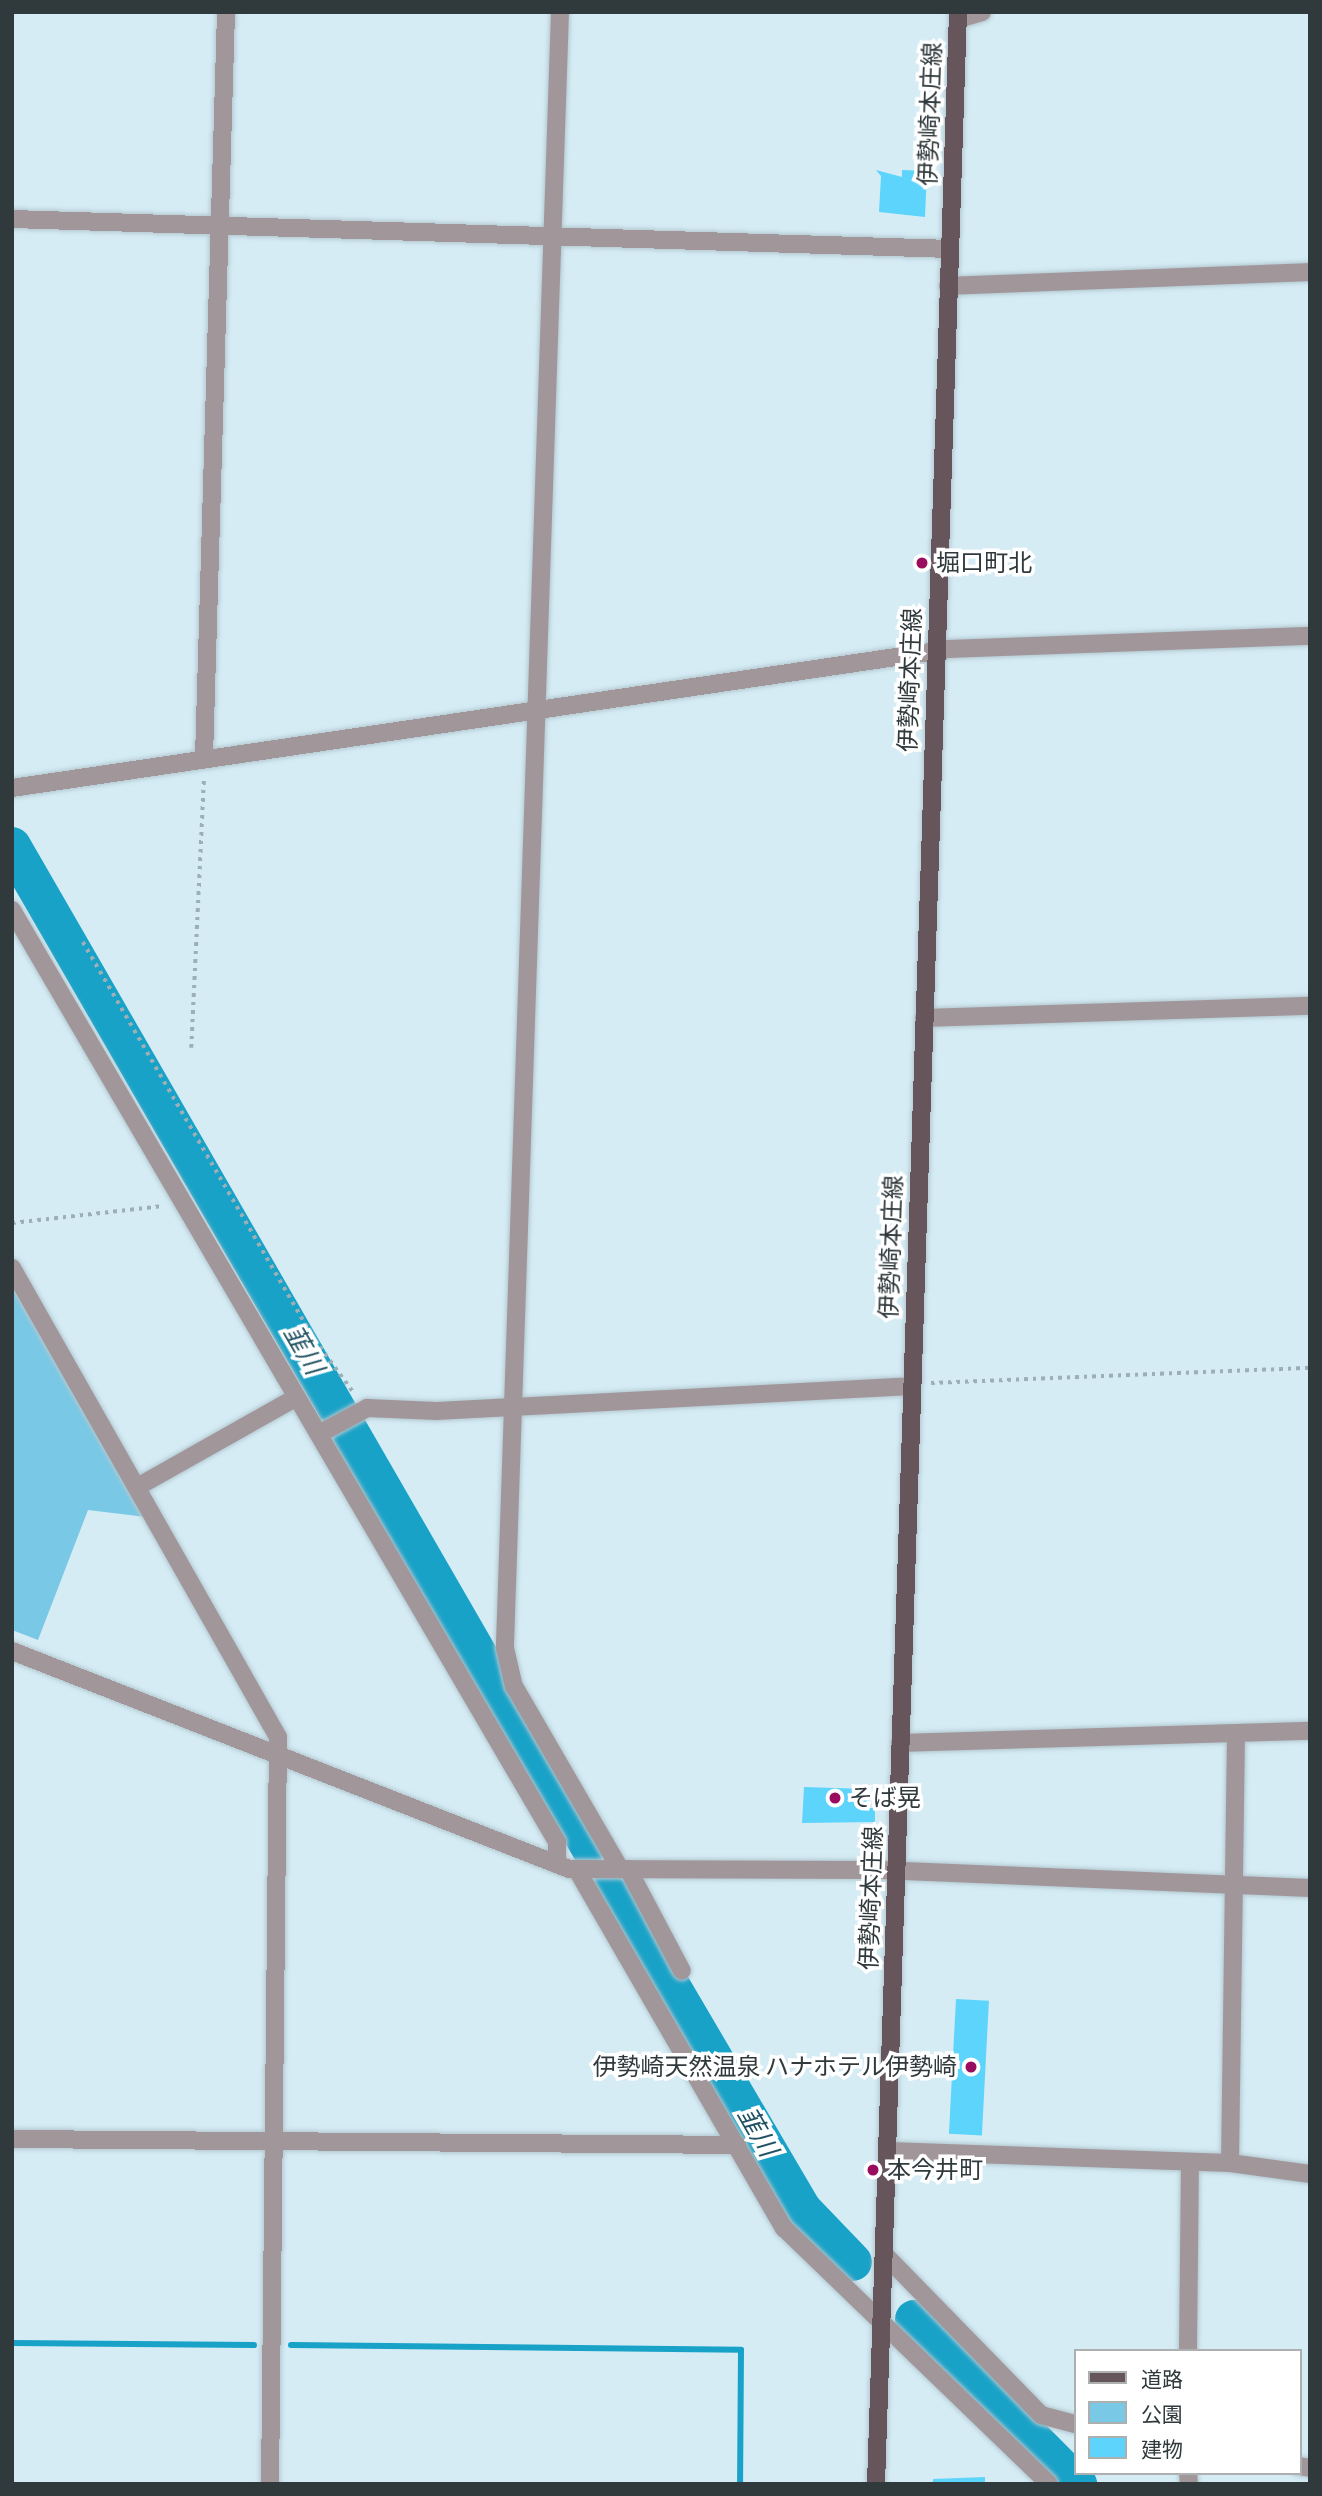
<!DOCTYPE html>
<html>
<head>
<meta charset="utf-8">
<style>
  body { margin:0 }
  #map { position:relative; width:1322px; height:2496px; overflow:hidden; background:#d5ecf5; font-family:"Crimson Pro","Noto Sans JP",serif }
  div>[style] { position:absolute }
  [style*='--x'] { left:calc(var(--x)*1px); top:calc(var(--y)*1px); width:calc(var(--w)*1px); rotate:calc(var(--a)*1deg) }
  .green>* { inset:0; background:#79c8e5 }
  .stream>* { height:6px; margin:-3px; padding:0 3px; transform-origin:3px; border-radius:3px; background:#19a2c8 }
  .river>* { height:38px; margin:-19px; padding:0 19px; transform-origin:19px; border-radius:19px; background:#19a2c8 }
  .building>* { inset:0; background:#5dd4fc; transform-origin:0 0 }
  .path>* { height:3.5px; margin-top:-1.75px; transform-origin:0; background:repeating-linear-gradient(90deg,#9dafb6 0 3.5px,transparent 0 8.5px) }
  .roads { filter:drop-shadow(0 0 2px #b4c8d0) drop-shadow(0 0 2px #b4c8d0) }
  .minor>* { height:18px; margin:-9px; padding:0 9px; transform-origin:9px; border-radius:9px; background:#a1979b }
  .major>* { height:18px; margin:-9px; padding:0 9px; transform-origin:9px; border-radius:9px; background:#66565c }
  .dots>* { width:19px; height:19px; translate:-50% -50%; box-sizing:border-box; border:4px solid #fff; border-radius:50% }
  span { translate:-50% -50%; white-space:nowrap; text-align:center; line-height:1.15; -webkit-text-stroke:7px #fff; paint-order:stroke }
  .street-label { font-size:24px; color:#30393c }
  .poi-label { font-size:24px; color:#30393c }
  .left { translate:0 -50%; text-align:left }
  .right { translate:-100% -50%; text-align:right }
  .water-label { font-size:26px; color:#215263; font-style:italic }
  .frame { position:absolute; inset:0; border:14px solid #30393c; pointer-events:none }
  .legend { position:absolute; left:1074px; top:2349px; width:228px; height:126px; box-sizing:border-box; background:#fff; border:2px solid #acb0b1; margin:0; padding:9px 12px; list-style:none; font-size:21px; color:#30393c }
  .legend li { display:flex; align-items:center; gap:14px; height:35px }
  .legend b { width:35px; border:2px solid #acb0b1 }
</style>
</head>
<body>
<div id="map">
  <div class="green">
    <div style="clip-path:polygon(12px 1287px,146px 1517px,88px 1510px,38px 1640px,12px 1630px)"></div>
  </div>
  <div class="stream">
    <div style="--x:12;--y:2343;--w:242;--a:0.5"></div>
    <div style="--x:291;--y:2345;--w:450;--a:0.6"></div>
    <div style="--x:741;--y:2350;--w:134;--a:90.4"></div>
  </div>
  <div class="river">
    <div style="--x:12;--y:846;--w:1165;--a:60.02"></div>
    <div style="--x:611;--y:1883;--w:379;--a:59.6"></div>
    <div style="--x:803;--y:2210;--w:72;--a:46.1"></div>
    <div style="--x:914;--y:2319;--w:233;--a:45.2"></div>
  </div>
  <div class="building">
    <div style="clip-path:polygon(876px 170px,902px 177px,902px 170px,927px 171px,925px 217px,879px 212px,881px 176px)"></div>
    <div style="clip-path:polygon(804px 1787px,867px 1789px,866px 1808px,875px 1808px,875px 1822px,802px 1823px)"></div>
    <div style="left:956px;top:1999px;width:33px;height:135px;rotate:3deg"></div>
    <div style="clip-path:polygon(985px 2477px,985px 2484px,933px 2484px,933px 2479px)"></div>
  </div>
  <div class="path">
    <div style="--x:83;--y:942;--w:461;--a:59.8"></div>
    <div style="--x:315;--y:1340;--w:66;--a:53.7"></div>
    <div style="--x:191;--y:1048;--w:271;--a:-87.3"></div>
    <div style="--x:12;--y:1223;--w:152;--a:-6.4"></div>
    <div style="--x:931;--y:1383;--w:379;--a:-2.3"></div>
  </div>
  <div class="roads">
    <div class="minor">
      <div style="--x:560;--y:12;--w:1637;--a:91.93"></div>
      <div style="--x:505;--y:1648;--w:39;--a:77"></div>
      <div style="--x:514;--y:1686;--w:211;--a:59.9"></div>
      <div style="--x:958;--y:19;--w:25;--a:-16"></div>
      <div style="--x:12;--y:219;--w:938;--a:1.83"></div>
      <div style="--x:948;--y:286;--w:362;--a:-2.2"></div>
      <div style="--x:204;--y:758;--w:746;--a:-88.31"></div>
      <div style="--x:12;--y:788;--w:948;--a:-8.43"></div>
      <div style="--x:950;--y:649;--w:360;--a:-2.1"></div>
      <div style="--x:12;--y:910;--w:1080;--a:59.68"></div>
      <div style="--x:557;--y:1842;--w:22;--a:90"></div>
      <div style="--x:924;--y:1018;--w:386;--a:-1.8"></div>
      <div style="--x:12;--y:1268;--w:539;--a:60.44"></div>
      <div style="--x:278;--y:1737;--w:747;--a:90.61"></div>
      <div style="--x:319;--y:1434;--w:55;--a:-28.4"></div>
      <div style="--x:367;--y:1408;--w:69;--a:2.5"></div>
      <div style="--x:436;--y:1411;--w:476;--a:-3"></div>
      <div style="--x:139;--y:1486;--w:179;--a:-29.4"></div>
      <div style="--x:12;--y:1651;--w:598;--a:21.37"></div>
      <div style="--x:569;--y:1869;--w:312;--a:0.2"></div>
      <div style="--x:881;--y:1870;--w:429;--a:2.4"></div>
      <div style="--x:900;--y:1743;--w:410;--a:-1.7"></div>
      <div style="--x:628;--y:1869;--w:115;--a:62.1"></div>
      <div style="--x:577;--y:1870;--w:414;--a:60"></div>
      <div style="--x:784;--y:2228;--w:368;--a:44"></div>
      <div style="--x:12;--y:2139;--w:725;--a:0.47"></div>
      <div style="--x:889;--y:2151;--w:341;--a:2"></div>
      <div style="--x:1230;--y:2163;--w:81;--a:7.8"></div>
      <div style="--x:1230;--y:2163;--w:429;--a:-89.2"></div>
      <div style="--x:884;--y:2254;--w:225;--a:45.7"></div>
      <div style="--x:1041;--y:2415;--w:35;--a:15"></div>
      <div style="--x:1188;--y:2351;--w:189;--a:-89.4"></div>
      <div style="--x:1299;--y:2466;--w:11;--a:10"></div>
      <div style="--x:1188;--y:2473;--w:11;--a:85"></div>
    </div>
    <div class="major">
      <div style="--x:876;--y:2484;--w:2473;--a:-88.1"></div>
    </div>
  </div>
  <div class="dots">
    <div style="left:922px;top:563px;background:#9a0c5e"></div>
    <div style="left:835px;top:1798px;background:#9a0c5e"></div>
    <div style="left:971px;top:2067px;background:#9a0c5e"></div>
    <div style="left:873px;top:2170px;background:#9a0c5e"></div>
  </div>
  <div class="street-label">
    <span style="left:930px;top:114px;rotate:-88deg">伊勢崎本庄線</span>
    <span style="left:910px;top:680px;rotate:-88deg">伊勢崎本庄線</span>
    <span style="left:891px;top:1247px;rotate:-88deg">伊勢崎本庄線</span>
    <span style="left:871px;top:1898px;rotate:-88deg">伊勢崎本庄線</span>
  </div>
  <div class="poi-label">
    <span class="left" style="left:936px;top:563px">堀口町北</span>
    <span class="left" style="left:849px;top:1798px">そば晃</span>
    <span class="right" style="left:957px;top:2067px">伊勢崎天然温泉 ハナホテル伊勢崎</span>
    <span class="left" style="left:887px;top:2170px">本今井町</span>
  </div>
  <div class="water-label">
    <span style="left:303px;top:1350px;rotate:60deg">韮川</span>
    <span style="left:757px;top:2132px;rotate:60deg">韮川</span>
  </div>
  <div class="frame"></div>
  <ul class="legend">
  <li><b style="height:9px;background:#66565c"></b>道路</li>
  <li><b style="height:19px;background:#79c8e5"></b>公園</li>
  <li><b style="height:19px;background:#5dd4fc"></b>建物</li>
  </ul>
</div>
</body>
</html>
